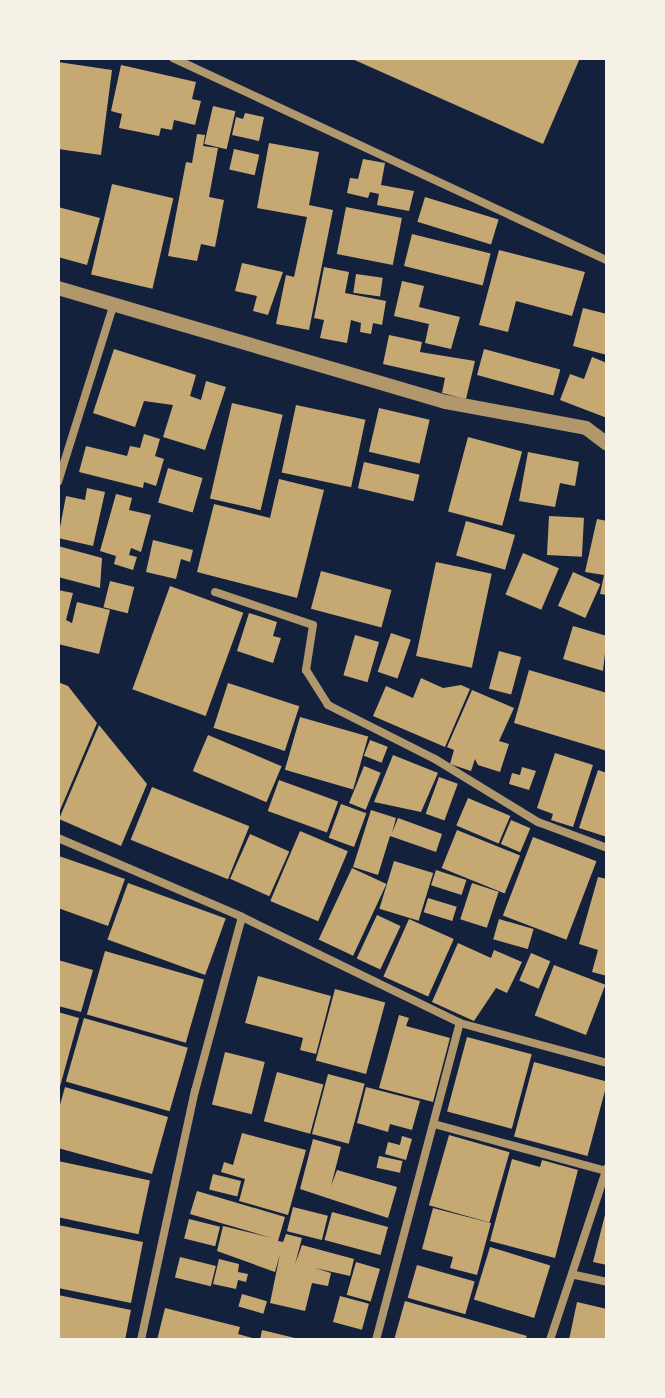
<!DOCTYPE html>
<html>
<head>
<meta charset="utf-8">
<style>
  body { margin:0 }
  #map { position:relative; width:665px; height:1398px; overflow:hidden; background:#14213d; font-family:Commissioner,sans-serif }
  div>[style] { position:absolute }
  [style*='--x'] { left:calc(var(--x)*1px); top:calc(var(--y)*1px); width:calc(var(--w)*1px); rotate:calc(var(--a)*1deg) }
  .building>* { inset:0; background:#c6a872; transform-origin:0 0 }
  .minor>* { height:8px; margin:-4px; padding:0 4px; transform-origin:4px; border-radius:4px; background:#b1986c }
  .tertiary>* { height:14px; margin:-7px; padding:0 7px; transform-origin:7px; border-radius:7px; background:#b1986c }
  span { translate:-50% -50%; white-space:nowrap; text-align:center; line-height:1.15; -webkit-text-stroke:8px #f6f1e7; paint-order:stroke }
  .frame { position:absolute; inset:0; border:60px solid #f6f1e7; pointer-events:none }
</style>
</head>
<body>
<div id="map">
  <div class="building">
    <div style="clip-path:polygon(350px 58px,580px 58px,543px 144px)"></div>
    <div style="clip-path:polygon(58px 62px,112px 70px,101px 155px,58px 149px)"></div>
    <div style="clip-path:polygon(121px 65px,196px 82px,192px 99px,201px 101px,195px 125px,174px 120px,172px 130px,161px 128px,159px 136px,119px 128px,122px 114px,111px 111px)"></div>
    <div style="left:213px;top:106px;width:23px;height:39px;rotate:13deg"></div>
    <div style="clip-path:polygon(245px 113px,264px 117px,259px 141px,232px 135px,236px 117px,243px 119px)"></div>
    <div style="clip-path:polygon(197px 134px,205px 135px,203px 146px,218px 148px,209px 197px,224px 200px,215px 247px,201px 244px,197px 261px,168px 256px,186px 162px,192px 163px)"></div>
    <div style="clip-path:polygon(269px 143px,319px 152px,309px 205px,333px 210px,309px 330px,276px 324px,286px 275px,294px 277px,307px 217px,257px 208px)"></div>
    <div style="left:234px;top:149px;width:26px;height:21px;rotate:13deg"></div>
    <div style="clip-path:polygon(363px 159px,385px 163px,381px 185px,414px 191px,409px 211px,377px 205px,379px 194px,370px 192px,368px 198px,347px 193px,350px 178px,358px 179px)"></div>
    <div style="left:112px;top:184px;width:63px;height:93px;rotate:13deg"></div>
    <div style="left:425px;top:197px;width:77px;height:26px;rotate:17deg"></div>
    <div style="clip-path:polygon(58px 207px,100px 218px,87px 265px,58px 257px)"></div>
    <div style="left:346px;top:207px;width:57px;height:48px;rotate:11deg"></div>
    <div style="left:412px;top:234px;width:81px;height:33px;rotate:14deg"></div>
    <div style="clip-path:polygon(499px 250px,585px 272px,572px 316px,516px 301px,508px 332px,479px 325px)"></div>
    <div style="clip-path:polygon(242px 263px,283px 272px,268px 315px,253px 311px,257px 296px,235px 291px)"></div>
    <div style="clip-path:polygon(324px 267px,349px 272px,345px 293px,386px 301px,382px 325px,373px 323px,371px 334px,360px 332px,361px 323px,351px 320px,347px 343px,320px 338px,324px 320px,314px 318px)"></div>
    <div style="left:356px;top:274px;width:27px;height:19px;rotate:8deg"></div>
    <div style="clip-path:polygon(402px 281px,424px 286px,419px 307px,460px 317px,451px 349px,425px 343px,429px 324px,394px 316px)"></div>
    <div style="clip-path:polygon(583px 308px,607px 314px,607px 355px,573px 346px)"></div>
    <div style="clip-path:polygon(389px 335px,422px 342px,420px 352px,475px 361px,466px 399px,442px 393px,445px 378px,383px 364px)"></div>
    <div style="clip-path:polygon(114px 349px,196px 375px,190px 396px,201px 400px,206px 381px,226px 387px,205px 450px,163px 437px,173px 405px,144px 401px,135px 427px,93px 413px)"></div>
    <div style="left:484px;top:349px;width:79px;height:27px;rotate:15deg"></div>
    <div style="clip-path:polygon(592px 357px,607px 363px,607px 418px,560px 400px,570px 374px,584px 379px)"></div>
    <div style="left:232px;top:403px;width:52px;height:98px;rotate:13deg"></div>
    <div style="left:296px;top:405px;width:71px;height:69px;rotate:12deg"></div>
    <div style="left:379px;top:408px;width:52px;height:45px;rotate:13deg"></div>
    <div style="clip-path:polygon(144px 434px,160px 439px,155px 456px,164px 459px,156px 486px,144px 482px,143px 488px,79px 472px,86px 446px,127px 456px,130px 446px,140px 448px)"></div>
    <div style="left:468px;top:437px;width:56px;height:77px;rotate:15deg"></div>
    <div style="clip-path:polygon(528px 452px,579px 462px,575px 486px,560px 483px,555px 507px,519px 501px)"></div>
    <div style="left:364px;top:462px;width:57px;height:27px;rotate:13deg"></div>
    <div style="left:168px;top:468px;width:36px;height:36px;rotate:16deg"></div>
    <div style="clip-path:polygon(279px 479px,324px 490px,297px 598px,197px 572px,214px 504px,270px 518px)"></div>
    <div style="clip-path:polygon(87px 488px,105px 492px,93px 546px,58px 538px,66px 496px,85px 500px)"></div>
    <div style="clip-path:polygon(116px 494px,132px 498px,129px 510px,151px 515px,141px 552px,131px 548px,129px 555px,137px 557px,133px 570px,114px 564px,116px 556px,100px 551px)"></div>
    <div style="left:549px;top:516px;width:35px;height:39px;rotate:3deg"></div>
    <div style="clip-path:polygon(597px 519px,607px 521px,607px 595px,600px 594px,604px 575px,585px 572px)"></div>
    <div style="left:466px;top:521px;width:51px;height:36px;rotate:16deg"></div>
    <div style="clip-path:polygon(153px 540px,193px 550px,190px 562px,181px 559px,176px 579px,146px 572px)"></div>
    <div style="clip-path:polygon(58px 546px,102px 558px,100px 588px,58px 577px)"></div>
    <div style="left:523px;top:553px;width:39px;height:45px;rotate:23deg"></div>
    <div style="left:436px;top:562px;width:57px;height:96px;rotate:12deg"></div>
    <div style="left:321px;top:571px;width:73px;height:39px;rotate:15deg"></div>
    <div style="left:573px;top:572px;width:30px;height:37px;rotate:24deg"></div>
    <div style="left:110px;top:581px;width:25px;height:27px;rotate:14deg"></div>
    <div style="left:170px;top:586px;width:78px;height:110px;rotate:20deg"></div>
    <div style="clip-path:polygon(58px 590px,73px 593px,66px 620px,72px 623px,77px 602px,110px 610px,99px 654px,58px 644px)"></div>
    <div style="clip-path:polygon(249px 613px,277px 622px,273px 636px,281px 638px,273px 663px,237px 651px)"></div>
    <div style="clip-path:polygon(573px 626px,607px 636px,603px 671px,563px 659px)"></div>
    <div style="left:391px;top:633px;width:21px;height:41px;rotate:19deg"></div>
    <div style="left:355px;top:635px;width:25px;height:42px;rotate:16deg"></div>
    <div style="left:499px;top:651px;width:23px;height:39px;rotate:15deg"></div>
    <div style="clip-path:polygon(529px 670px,607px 693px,607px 751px,514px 723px)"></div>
    <div style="clip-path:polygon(421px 678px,443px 688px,461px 685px,470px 689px,445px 747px,373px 716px,386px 686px,413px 698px)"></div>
    <div style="clip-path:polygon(58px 682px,68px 686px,97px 723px,58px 815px)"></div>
    <div style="left:228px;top:683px;width:75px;height:47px;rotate:18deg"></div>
    <div style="clip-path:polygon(472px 690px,514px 708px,499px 741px,509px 744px,500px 772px,478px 765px,475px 759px,471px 771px,450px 764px,454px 750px,447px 747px)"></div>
    <div style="left:300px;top:717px;width:71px;height:55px;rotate:16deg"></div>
    <div style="clip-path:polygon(99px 725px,147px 784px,121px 846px,59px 819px)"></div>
    <div style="left:208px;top:735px;width:80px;height:39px;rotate:23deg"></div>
    <div style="left:370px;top:740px;width:19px;height:17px;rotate:21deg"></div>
    <div style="clip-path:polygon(555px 753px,593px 765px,573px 827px,551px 820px,553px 814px,537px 808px)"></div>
    <div style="clip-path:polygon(393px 755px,438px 773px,421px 812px,374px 802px)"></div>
    <div style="left:364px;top:766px;width:18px;height:40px;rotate:22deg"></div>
    <div style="clip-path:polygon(522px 767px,536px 771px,529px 790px,509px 784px,512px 773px,520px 775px)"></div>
    <div style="clip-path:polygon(598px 770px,607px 773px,607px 837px,579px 828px)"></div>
    <div style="left:439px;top:777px;width:20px;height:39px;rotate:20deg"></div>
    <div style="left:279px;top:780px;width:63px;height:33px;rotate:20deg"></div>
    <div style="left:152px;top:787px;width:105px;height:57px;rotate:22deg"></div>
    <div style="left:468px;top:798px;width:46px;height:30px;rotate:23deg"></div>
    <div style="left:341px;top:804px;width:27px;height:36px;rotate:20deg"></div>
    <div style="clip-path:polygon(371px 810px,396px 818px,392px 833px,398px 818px,442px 834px,436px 852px,390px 836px,378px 875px,353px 867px)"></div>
    <div style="left:511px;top:820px;width:21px;height:26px;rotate:23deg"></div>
    <div style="left:457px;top:830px;width:68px;height:41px;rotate:22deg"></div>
    <div style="left:300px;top:831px;width:52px;height:76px;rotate:23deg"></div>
    <div style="left:250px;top:834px;width:43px;height:49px;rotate:24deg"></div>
    <div style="left:533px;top:837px;width:68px;height:84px;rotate:21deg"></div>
    <div style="clip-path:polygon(59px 856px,125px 879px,108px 926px,58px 908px)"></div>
    <div style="left:394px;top:861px;width:41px;height:50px;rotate:17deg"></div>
    <div style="left:352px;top:868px;width:38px;height:79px;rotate:25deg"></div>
    <div style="left:436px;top:870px;width:32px;height:16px;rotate:18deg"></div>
    <div style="clip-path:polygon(598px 877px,607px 879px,607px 976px,592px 972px,598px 950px,579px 944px)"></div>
    <div style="left:128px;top:883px;width:104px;height:60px;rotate:20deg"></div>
    <div style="left:472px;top:883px;width:28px;height:38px;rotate:18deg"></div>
    <div style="left:428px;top:898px;width:30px;height:15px;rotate:17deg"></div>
    <div style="left:377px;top:915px;width:26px;height:48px;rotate:25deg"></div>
    <div style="left:409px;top:919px;width:49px;height:63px;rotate:24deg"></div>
    <div style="left:499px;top:919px;width:36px;height:21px;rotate:16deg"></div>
    <div style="clip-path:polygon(458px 943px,491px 958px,494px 950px,522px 962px,507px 993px,496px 988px,474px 1021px,432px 1002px)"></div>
    <div style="left:105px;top:951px;width:103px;height:66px;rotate:16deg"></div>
    <div style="left:531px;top:953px;width:21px;height:30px;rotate:23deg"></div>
    <div style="clip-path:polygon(58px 960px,93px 970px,81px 1012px,58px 1006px)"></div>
    <div style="left:554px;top:965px;width:55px;height:54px;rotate:21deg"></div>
    <div style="clip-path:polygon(258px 976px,331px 996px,316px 1054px,300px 1050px,303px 1038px,245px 1023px)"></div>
    <div style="left:335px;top:989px;width:52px;height:74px;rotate:15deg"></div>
    <div style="clip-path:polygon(58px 1012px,79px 1018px,59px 1090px,58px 1089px)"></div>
    <div style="clip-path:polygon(399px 1015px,409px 1018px,406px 1026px,450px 1038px,433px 1102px,379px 1088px)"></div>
    <div style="left:84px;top:1018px;width:108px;height:66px;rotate:16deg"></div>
    <div style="left:467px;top:1037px;width:67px;height:77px;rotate:15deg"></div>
    <div style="left:225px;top:1052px;width:41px;height:54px;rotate:14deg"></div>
    <div style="left:534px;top:1062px;width:76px;height:77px;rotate:15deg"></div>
    <div style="left:277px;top:1072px;width:48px;height:51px;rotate:15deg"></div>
    <div style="left:328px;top:1074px;width:38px;height:62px;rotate:15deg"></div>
    <div style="clip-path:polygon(65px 1087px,168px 1117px,152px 1174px,58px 1148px,58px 1112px)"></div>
    <div style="clip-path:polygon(366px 1087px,420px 1101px,412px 1130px,390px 1124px,388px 1132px,357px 1123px)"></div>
    <div style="clip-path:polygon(242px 1133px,306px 1150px,288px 1215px,239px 1201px,245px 1179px,221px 1172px,224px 1162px,233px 1165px)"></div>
    <div style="left:449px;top:1135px;width:63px;height:73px;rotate:16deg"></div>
    <div style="clip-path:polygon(402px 1136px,412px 1139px,406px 1160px,385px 1154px,388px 1142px,400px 1145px)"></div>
    <div style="clip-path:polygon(313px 1139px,341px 1147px,331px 1186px,337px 1170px,397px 1187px,388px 1218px,300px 1189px)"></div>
    <div style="left:379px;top:1156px;width:24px;height:12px;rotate:12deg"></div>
    <div style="clip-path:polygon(512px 1159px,540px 1167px,542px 1160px,578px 1170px,555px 1258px,490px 1241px)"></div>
    <div style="left:58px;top:1161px;width:94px;height:55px;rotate:12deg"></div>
    <div style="left:213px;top:1174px;width:29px;height:16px;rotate:14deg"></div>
    <div style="clip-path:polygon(197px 1191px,285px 1217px,278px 1241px,283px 1242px,286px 1234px,302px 1238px,295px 1264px,302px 1245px,354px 1259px,350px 1276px,315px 1268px,331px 1273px,328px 1286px,312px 1283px,305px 1311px,270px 1303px,280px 1254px,275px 1272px,217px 1251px,223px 1226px,272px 1238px,190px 1214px)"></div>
    <div style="left:293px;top:1207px;width:36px;height:25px;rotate:14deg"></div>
    <div style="clip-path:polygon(607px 1207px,607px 1265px,593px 1262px)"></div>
    <div style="clip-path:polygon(433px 1208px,491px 1223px,477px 1275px,450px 1268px,453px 1257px,422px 1249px)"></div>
    <div style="left:332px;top:1212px;width:58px;height:29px;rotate:15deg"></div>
    <div style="left:189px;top:1219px;width:32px;height:20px;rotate:14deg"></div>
    <div style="clip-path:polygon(58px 1225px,143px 1242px,131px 1303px,58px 1288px)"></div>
    <div style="left:490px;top:1247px;width:63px;height:55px;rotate:17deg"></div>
    <div style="left:180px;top:1257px;width:37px;height:21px;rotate:14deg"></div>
    <div style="clip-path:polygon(219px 1259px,239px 1264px,238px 1272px,248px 1274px,246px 1282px,238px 1280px,236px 1289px,213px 1284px)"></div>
    <div style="left:356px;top:1262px;width:25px;height:34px;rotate:16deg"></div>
    <div style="left:417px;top:1265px;width:60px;height:34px;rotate:16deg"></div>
    <div style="left:242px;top:1294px;width:26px;height:13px;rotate:16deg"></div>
    <div style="clip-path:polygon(58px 1295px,131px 1310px,125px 1340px,58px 1340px)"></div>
    <div style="left:340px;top:1296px;width:30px;height:27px;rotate:15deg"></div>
    <div style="clip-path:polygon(405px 1301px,527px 1336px,525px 1340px,394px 1340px)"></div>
    <div style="clip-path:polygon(577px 1302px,607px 1309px,607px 1340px,569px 1340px)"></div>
    <div style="clip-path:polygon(165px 1308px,240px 1327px,238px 1334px,260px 1340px,157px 1340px)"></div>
    <div style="clip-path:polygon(262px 1330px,299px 1339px,298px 1340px,260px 1340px)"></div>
  </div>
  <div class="minor">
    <div style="--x:173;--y:58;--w:479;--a:25"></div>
    <div style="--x:58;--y:482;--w:183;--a:-72.6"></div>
    <div style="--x:215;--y:592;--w:103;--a:18.6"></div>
    <div style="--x:313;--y:625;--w:46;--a:98.8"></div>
    <div style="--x:306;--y:670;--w:41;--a:57.8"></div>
    <div style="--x:328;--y:705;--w:120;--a:26.8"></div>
    <div style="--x:435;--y:759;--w:121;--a:31.5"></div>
    <div style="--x:538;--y:822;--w:74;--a:20.6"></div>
    <div style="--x:58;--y:838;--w:200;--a:23.2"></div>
    <div style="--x:242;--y:917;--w:242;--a:25.9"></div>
    <div style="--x:460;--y:1023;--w:152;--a:15.2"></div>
    <div style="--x:434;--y:1124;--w:178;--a:15.3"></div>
    <div style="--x:575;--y:1275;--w:33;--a:12"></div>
    <div style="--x:141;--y:1340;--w:255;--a:-77.8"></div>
    <div style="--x:195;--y:1091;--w:180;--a:-74.9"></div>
    <div style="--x:376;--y:1340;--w:328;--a:-75.2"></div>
    <div style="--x:550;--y:1340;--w:181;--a:-71.7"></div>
  </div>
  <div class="tertiary">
    <div style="--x:58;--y:288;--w:404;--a:16.4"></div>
    <div style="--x:446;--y:402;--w:142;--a:10.5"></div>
    <div style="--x:586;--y:428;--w:26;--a:37"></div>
  </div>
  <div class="frame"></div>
</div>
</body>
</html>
